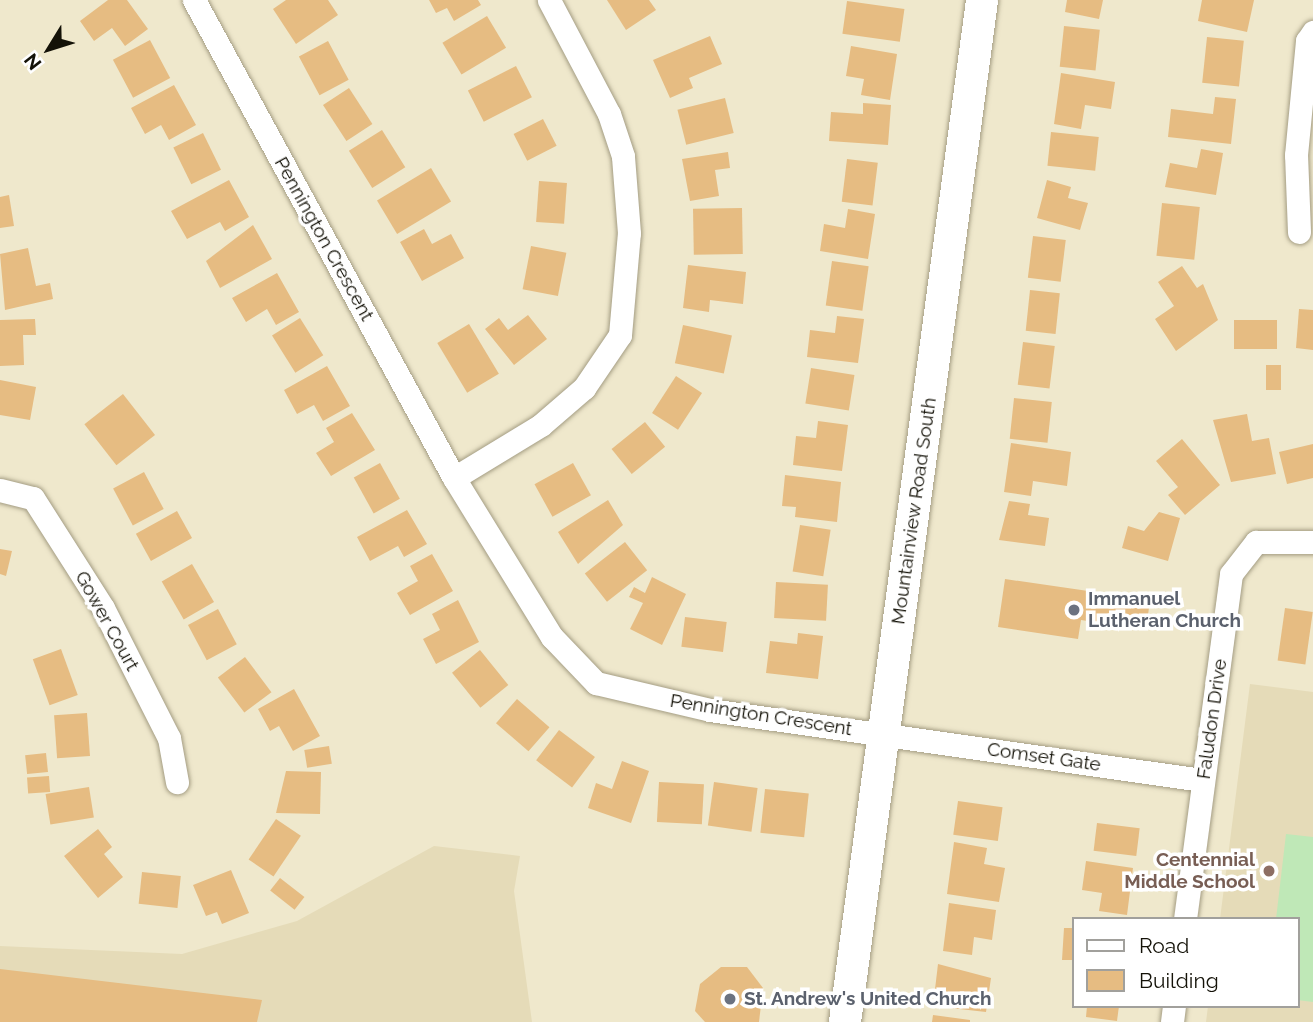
<!DOCTYPE html>
<html>
<head>
<meta charset="utf-8">
<style>
  body { margin:0 }
  #map { position:relative; width:1313px; height:1022px; overflow:hidden; background:#efe8cc; font-family:Raleway,sans-serif }
  div>[style] { position:absolute }
  [style*='--x'] { left:calc(var(--x)*1px); top:calc(var(--y)*1px); width:calc(var(--w)*1px); rotate:calc(var(--a)*1deg) }
  .built>* { inset:0; background:#e5dbb8 }
  .green>* { inset:0; background:#bfe8b7 }
  .building>* { inset:0; background:#e6bc82; transform-origin:0 0 }
  .roads { filter:drop-shadow(0 0 2px #a49d83) drop-shadow(0 0 2px #a49d83) }
  .minor>* { height:23px; margin:-11.5px; padding:0 11.5px; transform-origin:11.5px; border-radius:11.5px; background:#fff }
  .secondary>* { height:32px; margin:-16px; padding:0 16px; transform-origin:16px; border-radius:16px; background:#fff }
  .dots>* { width:19px; height:19px; translate:-50% -50%; box-sizing:border-box; border:4px solid #fff; border-radius:50% }
  span { translate:-50% -50%; white-space:nowrap; text-align:center; line-height:1.15; -webkit-text-stroke:7px #fff; paint-order:stroke }
  .street-label { font-size:19px; color:#141208 }
  .worship-label { font-size:19px; color:#5b616d; font-weight:700 }
  .left { translate:0 -50%; text-align:left }
  .education-label { font-size:19px; color:#785e54; font-weight:700 }
  .right { translate:-100% -50%; text-align:right }
  .legend { position:absolute; left:1072px; top:917px; width:228px; height:91px; box-sizing:border-box; background:#fff; border:2px solid #a1a09c; margin:0; padding:9px 12px; list-style:none; font-size:21px; color:#141208 }
  .legend li { display:flex; align-items:center; gap:14px; height:35px }
  .legend b { width:35px; border:2px solid #a1a09c }
  .north { position:absolute; left:14px; top:14px; width:70px; height:70px; -webkit-text-stroke:5px #fff; paint-order:stroke; rotate:232deg; font-size:19px; font-weight:700; line-height:28px; text-align:center; color:#141208 }
  .north::after { content:''; display:block; margin:auto; width:24px; height:32px; background:#141208; clip-path:polygon(50% 0,100% 100%,50% 72%,0 100%) }
</style>
</head>
<body>
<div id="map">
  <div class="built">
    <div style="clip-path:polygon(1250px 684px,1313px 692px,1313px 1022px,1206px 1022px,1208px 1006px,1297px 1006px,1297px 919px,1220px 919px)"></div>
    <div style="clip-path:polygon(434px 846px,520px 856px,514px 891px,532px 1022px,0 1022px,0 946px,182px 954px,297px 921px)"></div>
  </div>
  <div class="green">
    <div style="clip-path:polygon(1286px 834px,1313px 837px,1313px 1002px,1297px 1000px,1297px 919px,1276px 919px)"></div>
  </div>
  <div class="building">
    <div style="clip-path:polygon(108px 0,127px 0,148px 29px,125px 46px,112px 28px,94px 41px,80px 21px)"></div>
    <div style="clip-path:polygon(286px 0,328px 0,338px 15px,296px 44px,273px 9px)"></div>
    <div style="clip-path:polygon(429px 0,478px 0,481px 5px,454px 21px,447px 8px,436px 13px)"></div>
    <div style="clip-path:polygon(607px 0,649px 0,656px 10px,626px 30px)"></div>
    <div style="clip-path:polygon(1067px 0,1103px 0,1099px 19px,1065px 12px)"></div>
    <div style="clip-path:polygon(1202px 0,1254px 0,1247px 32px,1198px 21px)"></div>
    <div style="left:847px;top:1px;width:58px;height:33px;rotate:8deg"></div>
    <div style="left:487px;top:16px;width:37px;height:52px;rotate:59deg"></div>
    <div style="left:1064px;top:26px;width:36px;height:41px;rotate:6deg"></div>
    <div style="clip-path:polygon(710px 36px,722px 64px,689px 78px,693px 88px,670px 98px,653px 60px)"></div>
    <div style="left:1207px;top:37px;width:37px;height:46px;rotate:6deg"></div>
    <div style="left:150px;top:40px;width:43px;height:42px;rotate:62deg"></div>
    <div style="left:328px;top:41px;width:44px;height:33px;rotate:62deg"></div>
    <div style="clip-path:polygon(851px 46px,897px 54px,890px 100px,861px 95px,864px 79px,846px 76px)"></div>
    <div style="left:516px;top:66px;width:35px;height:54px;rotate:63deg"></div>
    <div style="clip-path:polygon(1061px 73px,1115px 82px,1111px 109px,1085px 105px,1081px 129px,1054px 124px)"></div>
    <div style="clip-path:polygon(174px 85px,196px 125px,169px 140px,161px 125px,145px 134px,131px 108px)"></div>
    <div style="left:349px;top:88px;width:43px;height:31px;rotate:57deg"></div>
    <div style="clip-path:polygon(1215px 97px,1236px 99px,1231px 144px,1168px 137px,1171px 109px,1213px 114px)"></div>
    <div style="left:725px;top:98px;width:36px;height:49px;rotate:76deg"></div>
    <div style="clip-path:polygon(863px 103px,891px 105px,888px 145px,829px 141px,831px 112px,863px 114px)"></div>
    <div style="left:543px;top:119px;width:30px;height:33px;rotate:63deg"></div>
    <div style="left:382px;top:130px;width:44px;height:39px;rotate:58deg"></div>
    <div style="left:1051px;top:132px;width:48px;height:34px;rotate:6deg"></div>
    <div style="left:203px;top:133px;width:41px;height:33px;rotate:64deg"></div>
    <div style="clip-path:polygon(1201px 149px,1223px 153px,1216px 195px,1165px 187px,1170px 163px,1197px 168px)"></div>
    <div style="clip-path:polygon(728px 152px,730px 168px,715px 170px,719px 196px,690px 201px,682px 159px)"></div>
    <div style="left:847px;top:159px;width:31px;height:43px;rotate:7deg"></div>
    <div style="left:431px;top:168px;width:39px;height:63px;rotate:59deg"></div>
    <div style="clip-path:polygon(229px 180px,249px 217px,225px 231px,220px 222px,187px 239px,171px 211px)"></div>
    <div style="clip-path:polygon(1047px 180px,1071px 187px,1068px 198px,1088px 203px,1080px 230px,1037px 218px)"></div>
    <div style="left:539px;top:181px;width:28px;height:41px;rotate:4deg"></div>
    <div style="clip-path:polygon(9px 195px,14px 226px,0 228px,0 197px)"></div>
    <div style="left:1162px;top:203px;width:38px;height:53px;rotate:6deg"></div>
    <div style="left:742px;top:208px;width:46px;height:49px;rotate:89deg"></div>
    <div style="clip-path:polygon(848px 209px,875px 214px,868px 259px,820px 251px,824px 224px,845px 228px)"></div>
    <div style="clip-path:polygon(253px 225px,272px 259px,220px 288px,206px 261px)"></div>
    <div style="clip-path:polygon(424px 229px,432px 244px,451px 234px,464px 258px,422px 281px,400px 242px)"></div>
    <div style="left:1033px;top:236px;width:33px;height:42px;rotate:7deg"></div>
    <div style="left:531px;top:246px;width:36px;height:44px;rotate:11deg"></div>
    <div style="clip-path:polygon(28px 248px,36px 286px,50px 283px,53px 299px,5px 310px,0 254px)"></div>
    <div style="left:832px;top:261px;width:37px;height:45px;rotate:8deg"></div>
    <div style="clip-path:polygon(688px 265px,746px 272px,743px 304px,710px 300px,709px 312px,683px 308px)"></div>
    <div style="clip-path:polygon(1182px 266px,1197px 288px,1203px 284px,1218px 320px,1176px 351px,1155px 319px,1174px 306px,1158px 282px)"></div>
    <div style="clip-path:polygon(277px 273px,299px 312px,276px 325px,267px 309px,246px 322px,232px 298px)"></div>
    <div style="left:1030px;top:290px;width:30px;height:41px;rotate:6deg"></div>
    <div style="clip-path:polygon(1299px 309px,1313px 310px,1313px 350px,1296px 348px)"></div>
    <div style="clip-path:polygon(528px 315px,547px 339px,514px 365px,485px 329px,499px 318px,508px 330px)"></div>
    <div style="clip-path:polygon(837px 316px,864px 319px,858px 363px,807px 357px,810px 330px,835px 333px)"></div>
    <div style="left:300px;top:318px;width:44px;height:33px;rotate:58deg"></div>
    <div style="clip-path:polygon(35px 319px,36px 335px,23px 335px,24px 365px,0 366px,0 320px)"></div>
    <div style="left:1277px;top:320px;width:29px;height:43px;rotate:90deg"></div>
    <div style="left:469px;top:324px;width:58px;height:37px;rotate:59deg"></div>
    <div style="left:683px;top:325px;width:50px;height:39px;rotate:12deg"></div>
    <div style="left:1023px;top:342px;width:32px;height:43px;rotate:7deg"></div>
    <div style="left:1266px;top:365px;width:15px;height:25px"></div>
    <div style="clip-path:polygon(327px 366px,350px 406px,323px 421px,314px 405px,297px 414px,284px 390px)"></div>
    <div style="left:811px;top:368px;width:44px;height:36px;rotate:9deg"></div>
    <div style="left:676px;top:376px;width:31px;height:44px;rotate:33deg"></div>
    <div style="clip-path:polygon(0 380px,36px 387px,30px 420px,0 415px)"></div>
    <div style="left:123px;top:394px;width:52px;height:49px;rotate:52deg"></div>
    <div style="left:1014px;top:398px;width:38px;height:41px;rotate:6deg"></div>
    <div style="clip-path:polygon(352px 413px,375px 450px,331px 476px,316px 453px,334px 442px,326px 428px)"></div>
    <div style="clip-path:polygon(1247px 414px,1252px 441px,1269px 438px,1276px 474px,1231px 482px,1213px 420px)"></div>
    <div style="clip-path:polygon(818px 421px,848px 425px,842px 471px,793px 465px,796px 436px,816px 438px)"></div>
    <div style="left:645px;top:422px;width:32px;height:43px;rotate:51deg"></div>
    <div style="clip-path:polygon(1182px 439px,1220px 485px,1185px 515px,1168px 495px,1178px 487px,1156px 461px)"></div>
    <div style="clip-path:polygon(1011px 443px,1071px 452px,1067px 486px,1033px 481px,1031px 496px,1004px 492px)"></div>
    <div style="clip-path:polygon(1313px 444px,1313px 478px,1287px 484px,1279px 452px)"></div>
    <div style="left:380px;top:463px;width:41px;height:30px;rotate:61deg"></div>
    <div style="left:573px;top:463px;width:37px;height:44px;rotate:61deg"></div>
    <div style="left:144px;top:472px;width:42px;height:35px;rotate:62deg"></div>
    <div style="clip-path:polygon(785px 475px,841px 482px,837px 522px,795px 517px,796px 507px,782px 506px)"></div>
    <div style="clip-path:polygon(608px 500px,623px 525px,578px 564px,558px 532px)"></div>
    <div style="clip-path:polygon(1009px 501px,1030px 504px,1028px 515px,1049px 518px,1045px 546px,999px 540px)"></div>
    <div style="clip-path:polygon(407px 510px,427px 544px,404px 557px,398px 546px,370px 561px,357px 537px)"></div>
    <div style="left:177px;top:511px;width:31px;height:47px;rotate:61deg"></div>
    <div style="clip-path:polygon(1159px 512px,1180px 518px,1168px 561px,1122px 548px,1128px 526px,1144px 531px)"></div>
    <div style="left:800px;top:525px;width:31px;height:47px;rotate:9deg"></div>
    <div style="left:625px;top:542px;width:36px;height:51px;rotate:52deg"></div>
    <div style="clip-path:polygon(0 549px,12px 551px,6px 576px,0 574px)"></div>
    <div style="clip-path:polygon(432px 554px,453px 591px,410px 615px,397px 593px,418px 581px,410px 566px)"></div>
    <div style="left:192px;top:564px;width:44px;height:35px;rotate:60deg"></div>
    <div style="clip-path:polygon(652px 577px,686px 594px,662px 645px,630px 629px,643px 603px,629px 597px,634px 587px,645px 593px)"></div>
    <div style="clip-path:polygon(1005px 579px,1150px 600px,1146px 630px,1081px 620px,1078px 639px,998px 627px)"></div>
    <div style="left:776px;top:582px;width:52px;height:36px;rotate:3deg"></div>
    <div style="clip-path:polygon(458px 600px,479px 642px,436px 664px,423px 639px,440px 630px,432px 614px)"></div>
    <div style="left:1285px;top:608px;width:28px;height:53px;rotate:8deg"></div>
    <div style="left:218px;top:609px;width:40px;height:34px;rotate:62deg"></div>
    <div style="left:685px;top:617px;width:42px;height:30px;rotate:7deg"></div>
    <div style="clip-path:polygon(798px 633px,823px 636px,818px 679px,766px 673px,770px 641px,797px 644px)"></div>
    <div style="left:61px;top:649px;width:49px;height:30px;rotate:70deg"></div>
    <div style="left:480px;top:650px;width:45px;height:36px;rotate:51deg"></div>
    <div style="left:245px;top:657px;width:44px;height:34px;rotate:53deg"></div>
    <div style="clip-path:polygon(294px 689px,320px 736px,293px 751px,279px 726px,270px 731px,258px 709px)"></div>
    <div style="left:517px;top:699px;width:43px;height:32px;rotate:41deg"></div>
    <div style="left:87px;top:713px;width:43px;height:33px;rotate:86deg"></div>
    <div style="left:559px;top:730px;width:45px;height:38px;rotate:37deg"></div>
    <div style="left:329px;top:746px;width:18px;height:25px;rotate:81deg"></div>
    <div style="left:46px;top:753px;width:19px;height:21px;rotate:84deg"></div>
    <div style="clip-path:polygon(622px 761px,649px 771px,631px 823px,588px 808px,596px 783px,612px 789px)"></div>
    <div style="clip-path:polygon(286px 771px,321px 772px,320px 814px,276px 813px)"></div>
    <div style="left:49px;top:776px;width:16px;height:22px;rotate:86deg"></div>
    <div style="left:659px;top:782px;width:45px;height:40px;rotate:3deg"></div>
    <div style="left:714px;top:782px;width:44px;height:44px;rotate:8deg"></div>
    <div style="left:89px;top:787px;width:31px;height:44px;rotate:81deg"></div>
    <div style="left:765px;top:789px;width:44px;height:44px;rotate:6deg"></div>
    <div style="left:958px;top:801px;width:45px;height:34px;rotate:8deg"></div>
    <div style="left:276px;top:819px;width:30px;height:49px;rotate:34deg"></div>
    <div style="left:1097px;top:823px;width:43px;height:28px;rotate:7deg"></div>
    <div style="clip-path:polygon(98px 829px,112px 847px,104px 854px,123px 877px,98px 898px,64px 856px)"></div>
    <div style="clip-path:polygon(954px 842px,987px 848px,984px 864px,1005px 868px,999px 902px,947px 894px)"></div>
    <div style="clip-path:polygon(1086px 861px,1133px 868px,1127px 915px,1099px 911px,1102px 893px,1082px 890px)"></div>
    <div style="clip-path:polygon(231px 870px,249px 913px,222px 924px,217px 912px,206px 916px,193px 885px)"></div>
    <div style="left:142px;top:872px;width:39px;height:32px;rotate:6deg"></div>
    <div style="left:280px;top:878px;width:31px;height:16px;rotate:38deg"></div>
    <div style="clip-path:polygon(949px 903px,996px 910px,992px 940px,974px 937px,972px 955px,943px 951px)"></div>
    <div style="clip-path:polygon(1064px 928px,1073px 928px,1073px 960px,1062px 960px)"></div>
    <div style="clip-path:polygon(938px 964px,991px 978px,986px 1012px,933px 1006px)"></div>
    <div style="clip-path:polygon(721px 967px,747px 967px,763px 988px,759px 1022px,705px 1022px,695px 1011px,700px 984px)"></div>
    <div style="clip-path:polygon(0 969px,262px 1000px,257px 1022px,0 1022px)"></div>
    <div style="clip-path:polygon(1087px 1006px,1119px 1006px,1117px 1021px,1086px 1017px)"></div>
    <div style="clip-path:polygon(933px 1015px,970px 1020px,970px 1022px,932px 1022px)"></div>
  </div>
  <div class="roads">
    <div class="minor">
      <div style="--x:194;--y:0;--w:544;--a:61.46"></div>
      <div style="--x:454;--y:478;--w:187;--a:58.4"></div>
      <div style="--x:552;--y:637;--w:64;--a:46.3"></div>
      <div style="--x:596;--y:683;--w:117;--a:13.3"></div>
      <div style="--x:710;--y:710;--w:498;--a:8.1"></div>
      <div style="--x:1299;--y:232;--w:77;--a:-92.2"></div>
      <div style="--x:1296;--y:155;--w:115;--a:-84.5"></div>
      <div style="--x:1307;--y:41;--w:11;--a:-56"></div>
      <div style="--x:454;--y:478;--w:102;--a:-31.3"></div>
      <div style="--x:541;--y:425;--w:57;--a:-40.7"></div>
      <div style="--x:584;--y:388;--w:64;--a:-55.8"></div>
      <div style="--x:620;--y:335;--w:102;--a:-85"></div>
      <div style="--x:629;--y:233;--w:77;--a:-94.5"></div>
      <div style="--x:623;--y:156;--w:44;--a:-108.4"></div>
      <div style="--x:609;--y:114;--w:129;--a:-117.8"></div>
      <div style="--x:0;--y:490;--w:34;--a:14"></div>
      <div style="--x:33;--y:498;--w:130;--a:57.5"></div>
      <div style="--x:103;--y:608;--w:146;--a:63.1"></div>
      <div style="--x:169;--y:738;--w:45;--a:79.7"></div>
      <div style="--x:1185;--y:919;--w:348;--a:-82.4"></div>
      <div style="--x:1231;--y:574;--w:41;--a:-52"></div>
      <div style="--x:1256;--y:542;--w:57;--a:0"></div>
      <div style="--x:1172;--y:1022;--w:16;--a:-83"></div>
    </div>
    <div class="secondary">
      <div style="--x:845;--y:1022;--w:1031;--a:-82.36"></div>
    </div>
  </div>
  <div class="dots">
    <div style="left:1074px;top:610px;background:#6b7280"></div>
    <div style="left:1269px;top:871px;background:#8d6e63"></div>
    <div style="left:730px;top:999px;background:#6b7280"></div>
  </div>
  <div class="street-label">
    <span style="left:324px;top:239px;rotate:61deg">Pennington Crescent</span>
    <span style="left:914px;top:511px;rotate:-82deg">Mountainview Road South</span>
    <span style="left:107px;top:621px;rotate:61deg">Gower Court</span>
    <span style="left:761px;top:715px;rotate:9deg">Pennington Crescent</span>
    <span style="left:1212px;top:719px;rotate:-82deg">Faludon Drive</span>
    <span style="left:1044px;top:757px;rotate:8deg">Comset Gate</span>
  </div>
  <div class="worship-label">
    <span class="left" style="left:1088px;top:610px">Immanuel<br>Lutheran Church</span>
    <span class="left" style="left:744px;top:999px">St. Andrew's United Church</span>
  </div>
  <div class="education-label">
    <span class="right" style="left:1255px;top:871px">Centennial<br>Middle School</span>
  </div>
  <ul class="legend">
  <li><b style="height:9px;background:#fff"></b>Road</li>
  <li><b style="height:19px;background:#e6bc82"></b>Building</li>
  </ul>
  <div class="north">N</div>
</div>
</body>
</html>
